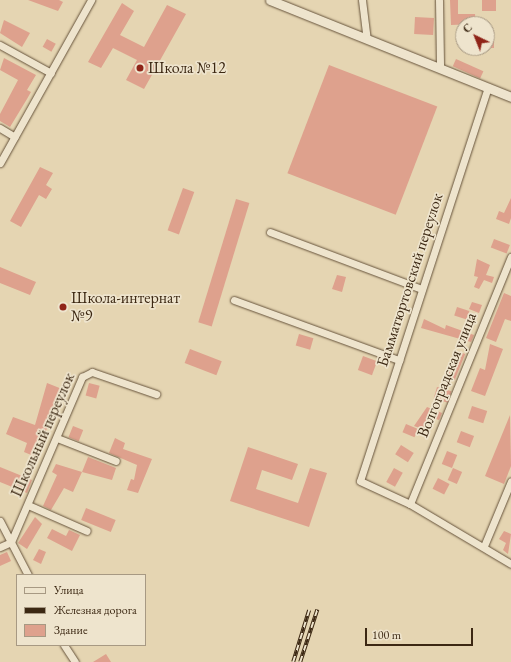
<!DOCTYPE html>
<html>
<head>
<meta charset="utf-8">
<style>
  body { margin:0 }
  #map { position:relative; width:511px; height:662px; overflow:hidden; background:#e5d5b2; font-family:"EB Garamond",serif }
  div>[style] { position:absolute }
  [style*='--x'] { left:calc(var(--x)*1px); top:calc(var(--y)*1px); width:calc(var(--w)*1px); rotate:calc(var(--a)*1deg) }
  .building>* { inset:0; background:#dea18d; transform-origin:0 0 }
  .roads { filter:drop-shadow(0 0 1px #66533b) drop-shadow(0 0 1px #66533b) }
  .street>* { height:7px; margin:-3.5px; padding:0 3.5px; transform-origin:3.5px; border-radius:3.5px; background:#eee4cd }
  .secondary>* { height:9px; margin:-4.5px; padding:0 4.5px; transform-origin:4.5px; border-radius:4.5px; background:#eee4cd }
  .rail>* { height:3.5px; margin-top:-1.75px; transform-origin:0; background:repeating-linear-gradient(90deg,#eee4cd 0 6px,#3c2813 0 12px); box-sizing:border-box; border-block:1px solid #3c2813 }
  .dots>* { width:11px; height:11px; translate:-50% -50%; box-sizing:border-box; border:2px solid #eee4cd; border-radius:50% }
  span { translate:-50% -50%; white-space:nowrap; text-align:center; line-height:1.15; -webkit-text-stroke:3.5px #eee4cd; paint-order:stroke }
  .poi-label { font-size:16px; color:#3c2813 }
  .left { translate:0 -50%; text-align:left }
  .street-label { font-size:16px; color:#3c2813 }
  .legend { position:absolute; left:16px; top:574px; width:130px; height:72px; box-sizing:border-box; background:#eee4cd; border:1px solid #a79983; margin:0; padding:5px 7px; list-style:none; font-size:12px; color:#3c2813 }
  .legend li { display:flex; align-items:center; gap:8px; height:20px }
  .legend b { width:20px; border:1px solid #a79983 }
  .north { position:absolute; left:455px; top:16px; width:40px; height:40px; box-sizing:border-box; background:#eee4cd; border:1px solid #a79983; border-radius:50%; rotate:317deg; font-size:11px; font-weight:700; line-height:16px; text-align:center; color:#3c2813 }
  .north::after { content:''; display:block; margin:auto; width:14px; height:18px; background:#8f2418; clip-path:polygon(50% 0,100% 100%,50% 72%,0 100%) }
  .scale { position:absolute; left:365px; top:628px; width:108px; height:18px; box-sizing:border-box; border:2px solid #3c2813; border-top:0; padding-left:5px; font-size:12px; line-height:14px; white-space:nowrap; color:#3c2813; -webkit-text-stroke:3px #eee4cd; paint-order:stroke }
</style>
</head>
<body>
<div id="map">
  <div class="building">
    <div style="clip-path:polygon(28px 0,59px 0,63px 2px,58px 11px)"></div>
    <div style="clip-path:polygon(450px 0,458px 0,458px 14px,475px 14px,476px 24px,451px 25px)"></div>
    <div style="left:482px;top:0;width:14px;height:11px"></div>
    <div style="clip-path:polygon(122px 3px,134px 11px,120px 35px,144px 47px,167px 5px,186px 14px,144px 89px,126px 80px,137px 60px,113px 48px,101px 68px,88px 62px)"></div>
    <div style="left:415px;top:17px;width:19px;height:17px;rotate:3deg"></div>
    <div style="clip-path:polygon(4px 20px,30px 33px,22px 47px,0 33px)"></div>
    <div style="left:487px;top:31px;width:7px;height:17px"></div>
    <div style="left:47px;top:39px;width:10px;height:9px;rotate:29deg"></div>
    <div style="clip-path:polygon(4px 58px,36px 75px,27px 90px,31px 92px,27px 99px,10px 127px,0 121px,0 114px,18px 80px,0 70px)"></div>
    <div style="left:456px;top:59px;width:30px;height:8px;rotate:24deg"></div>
    <div style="left:329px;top:65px;width:116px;height:116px;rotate:21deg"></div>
    <div style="clip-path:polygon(40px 167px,53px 173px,46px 185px,52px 189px,46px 199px,39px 195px,21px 227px,10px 221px)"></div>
    <div style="left:183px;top:188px;width:12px;height:45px;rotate:20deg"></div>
    <div style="clip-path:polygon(511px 198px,511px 218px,509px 224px,496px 219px,499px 211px,504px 213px)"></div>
    <div style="left:236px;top:199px;width:14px;height:129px;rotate:17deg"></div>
    <div style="left:494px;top:239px;width:17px;height:9px;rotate:21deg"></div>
    <div style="clip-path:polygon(477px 259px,490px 265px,486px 275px,494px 277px,492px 283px,484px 280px,479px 289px,474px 287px,478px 277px,474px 276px)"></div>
    <div style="clip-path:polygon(0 267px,36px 282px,30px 295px,0 283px)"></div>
    <div style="clip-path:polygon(337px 275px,346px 277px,342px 292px,332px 289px)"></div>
    <div style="clip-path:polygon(504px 293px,511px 296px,511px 321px,505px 319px,496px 342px,486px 338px)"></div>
    <div style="clip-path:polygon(472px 302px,482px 305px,479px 313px,469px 309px)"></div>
    <div style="left:457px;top:307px;width:13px;height:9px;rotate:18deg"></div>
    <div style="clip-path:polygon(424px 319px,445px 329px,446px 325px,474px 335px,471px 342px,421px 328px)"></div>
    <div style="left:299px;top:334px;width:15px;height:12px;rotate:16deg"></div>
    <div style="clip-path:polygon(490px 344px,503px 349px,485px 396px,471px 391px,480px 368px,485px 370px)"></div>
    <div style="left:190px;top:349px;width:34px;height:15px;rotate:21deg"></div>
    <div style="left:455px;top:350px;width:11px;height:28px;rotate:22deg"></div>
    <div style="left:363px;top:356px;width:15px;height:15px;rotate:20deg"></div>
    <div style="clip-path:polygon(47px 383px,62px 389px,36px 457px,24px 452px,27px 443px,6px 434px,13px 417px,35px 425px)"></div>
    <div style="left:89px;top:383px;width:11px;height:13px;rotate:15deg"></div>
    <div style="left:437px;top:387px;width:15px;height:12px;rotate:16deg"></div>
    <div style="left:472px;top:406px;width:16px;height:13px;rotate:18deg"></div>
    <div style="clip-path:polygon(427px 407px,442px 413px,439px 420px,430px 417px,425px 430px,414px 426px)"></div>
    <div style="clip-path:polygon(510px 415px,511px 466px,504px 484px,485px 476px)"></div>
    <div style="left:406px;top:424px;width:13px;height:9px;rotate:23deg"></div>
    <div style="left:73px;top:426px;width:11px;height:12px;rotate:22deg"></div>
    <div style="left:461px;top:431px;width:14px;height:12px;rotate:21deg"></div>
    <div style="clip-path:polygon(115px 438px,125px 443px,123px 449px,152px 459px,138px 493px,127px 490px,131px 479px,134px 480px,137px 465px,109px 453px)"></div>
    <div style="left:401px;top:445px;width:15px;height:11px;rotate:32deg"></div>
    <div style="clip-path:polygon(248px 447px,298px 464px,292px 480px,262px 470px,256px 489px,298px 503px,310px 468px,327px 473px,309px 527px,230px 501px)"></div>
    <div style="left:447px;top:451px;width:11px;height:14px;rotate:22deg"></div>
    <div style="clip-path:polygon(88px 457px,116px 468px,112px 480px,82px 472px,73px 492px,64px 488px,51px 510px,43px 506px,57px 475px,52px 472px,56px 464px,82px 472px)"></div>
    <div style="clip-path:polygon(0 467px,32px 480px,27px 493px,0 482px)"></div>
    <div style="left:394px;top:468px;width:10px;height:16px;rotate:29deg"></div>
    <div style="left:453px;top:468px;width:10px;height:13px;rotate:24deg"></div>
    <div style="left:438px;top:478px;width:13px;height:12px;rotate:27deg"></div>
    <div style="left:86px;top:508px;width:32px;height:13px;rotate:22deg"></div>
    <div style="clip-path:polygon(35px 517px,42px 524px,27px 549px,18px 543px)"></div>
    <div style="clip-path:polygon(52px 529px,66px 536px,69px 530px,80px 535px,72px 551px,47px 538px)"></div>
    <div style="clip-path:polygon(504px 531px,511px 534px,508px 554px,503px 550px,506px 543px,499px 539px)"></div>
    <div style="clip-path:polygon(39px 549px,46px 552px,41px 564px,33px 560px)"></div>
    <div style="clip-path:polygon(7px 552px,11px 561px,0 566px,0 555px)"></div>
    <div style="clip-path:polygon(106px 654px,111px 662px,93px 662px)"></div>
  </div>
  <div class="roads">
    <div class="street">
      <div style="--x:362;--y:0;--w:38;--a:83"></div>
      <div style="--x:439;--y:0;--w:66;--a:89.1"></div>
      <div style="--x:0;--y:45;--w:58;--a:28.8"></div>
      <div style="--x:488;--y:87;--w:414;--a:108"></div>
      <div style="--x:360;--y:481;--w:55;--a:24.7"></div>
      <div style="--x:410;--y:504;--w:117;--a:30.7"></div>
      <div style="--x:0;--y:128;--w:17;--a:31"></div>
      <div style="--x:0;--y:163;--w:187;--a:-60.8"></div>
      <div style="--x:270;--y:232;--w:162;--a:20.6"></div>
      <div style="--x:234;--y:300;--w:176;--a:20"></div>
      <div style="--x:57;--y:438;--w:63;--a:21.3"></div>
      <div style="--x:410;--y:504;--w:267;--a:-67.8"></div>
      <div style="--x:28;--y:505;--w:64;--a:23.8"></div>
      <div style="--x:0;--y:521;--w:61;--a:62.6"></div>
      <div style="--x:484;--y:546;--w:70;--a:-67.4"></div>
      <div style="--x:0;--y:547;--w:12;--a:-24"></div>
      <div style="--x:11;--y:542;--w:180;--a:-66.7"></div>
      <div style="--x:82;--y:377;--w:11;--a:-27"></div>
      <div style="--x:92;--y:372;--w:68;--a:19"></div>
      <div style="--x:64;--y:645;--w:20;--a:57"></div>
    </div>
    <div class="secondary">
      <div style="--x:270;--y:0;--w:260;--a:21.9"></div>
    </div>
  </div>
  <div class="rail">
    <div style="--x:293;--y:662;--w:54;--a:-72.9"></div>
    <div style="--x:300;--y:662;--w:55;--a:-71.9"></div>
  </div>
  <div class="dots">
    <div style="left:140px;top:68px;background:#8f2418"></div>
    <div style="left:63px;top:307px;background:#8f2418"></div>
  </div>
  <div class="poi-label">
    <span class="left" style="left:148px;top:68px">Школа №12</span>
    <span class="left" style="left:71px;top:307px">Школа-интернат<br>№9</span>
  </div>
  <div class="street-label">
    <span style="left:410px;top:280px;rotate:-72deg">Бамматюртовский переулок</span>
    <span style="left:447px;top:375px;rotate:-68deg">Волгоградская улица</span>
    <span style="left:43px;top:435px;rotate:-66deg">Школьный переулок</span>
  </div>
  <ul class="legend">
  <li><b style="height:5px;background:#eee4cd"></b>Улица</li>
  <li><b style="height:5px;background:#3c2813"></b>Железная дорога</li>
  <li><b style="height:11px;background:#dea18d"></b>Здание</li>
  </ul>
  <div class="north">С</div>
  <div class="scale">100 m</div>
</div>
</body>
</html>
